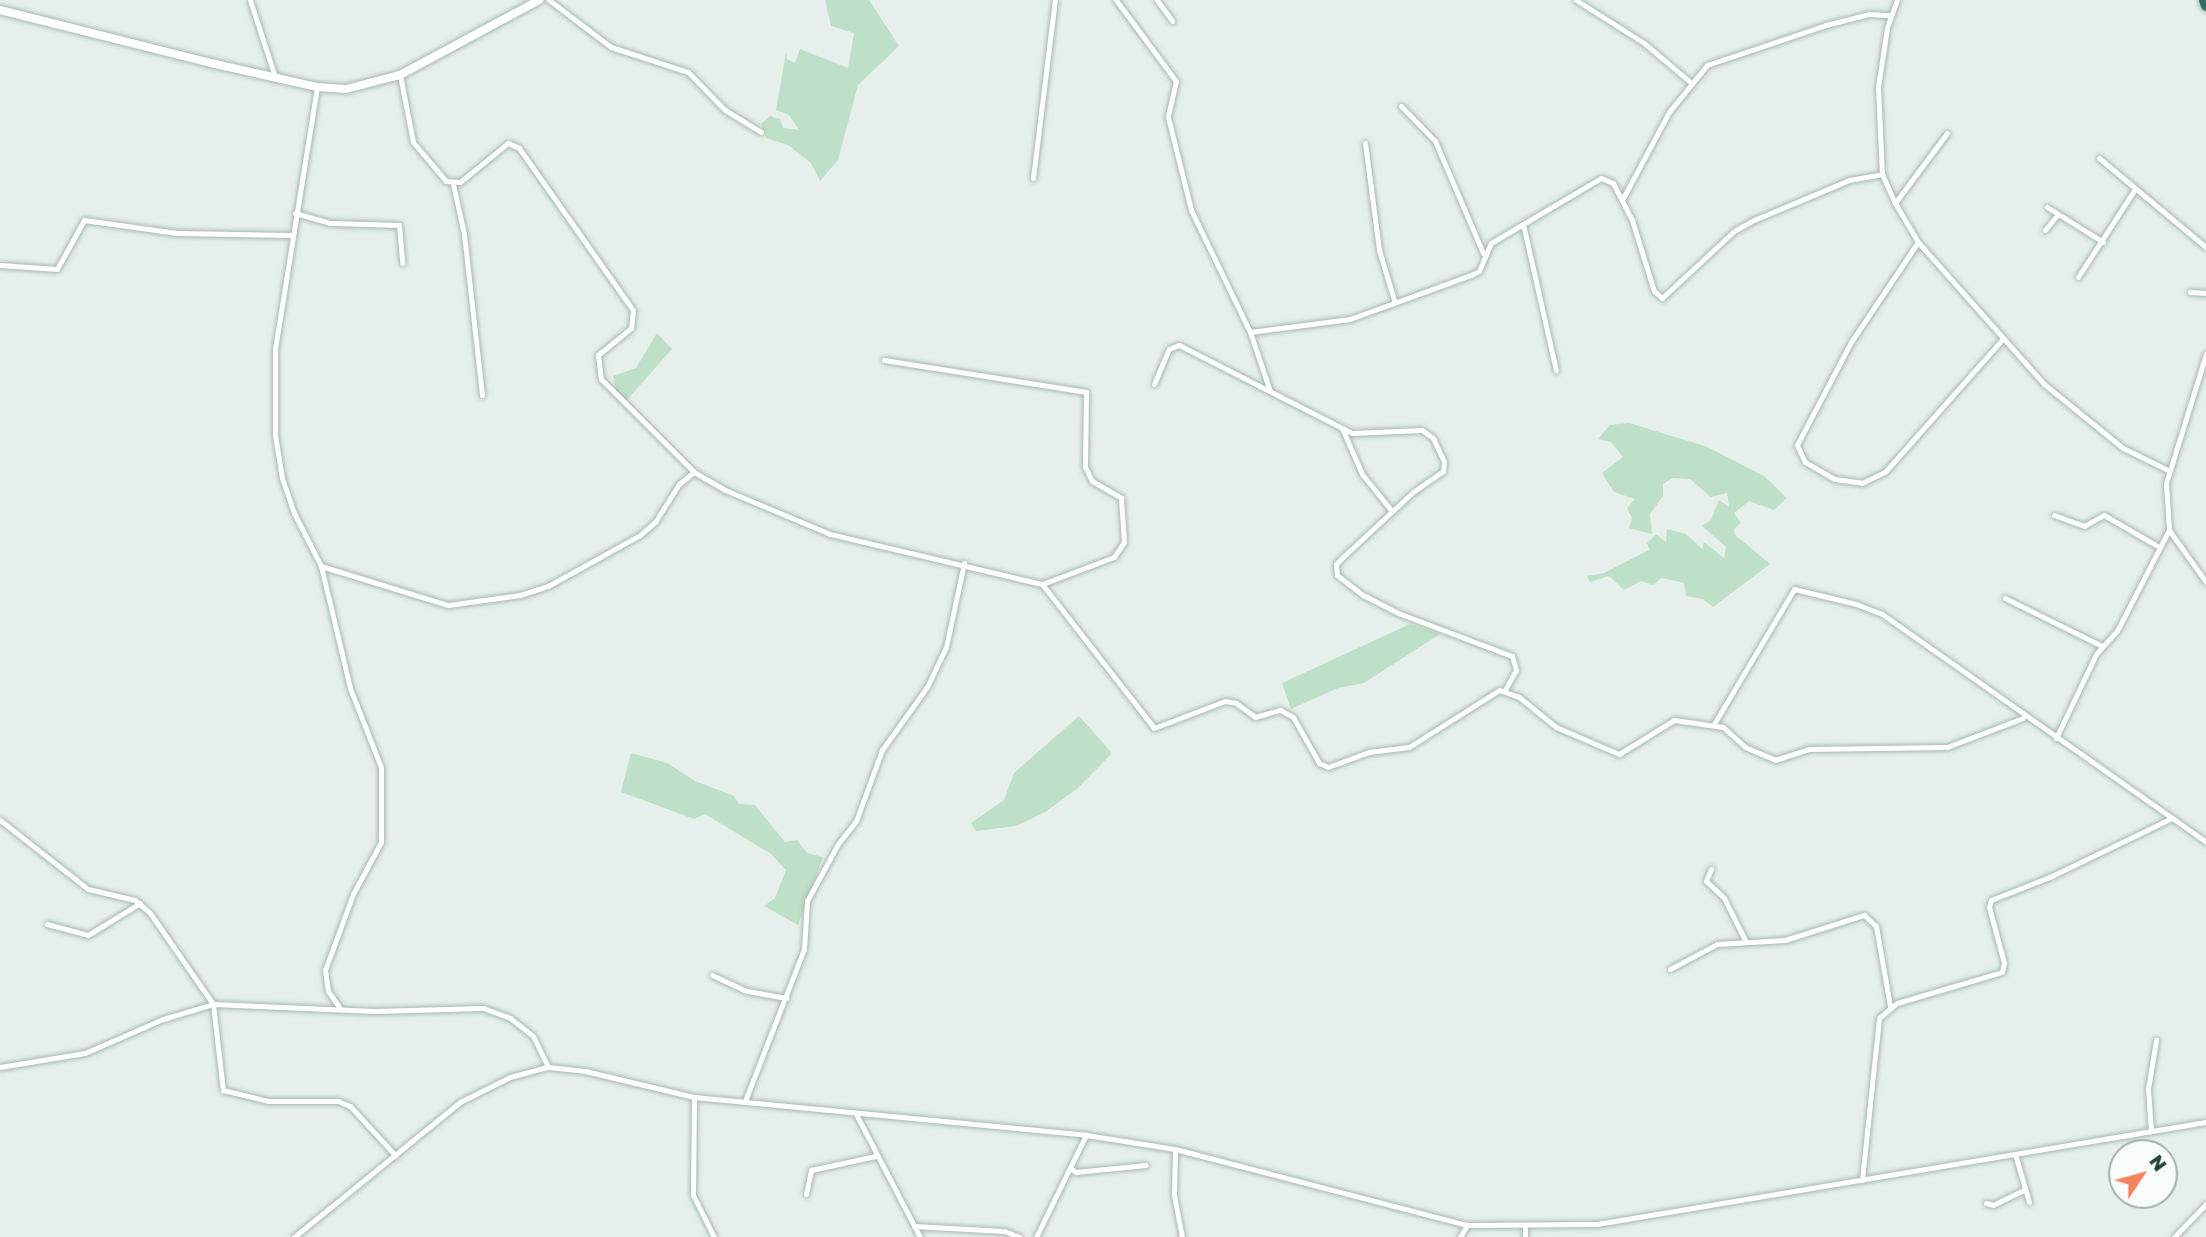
<!DOCTYPE html>
<html>
<head>
<meta charset="utf-8">
<style>
  body { margin:0 }
  #map { position:relative; width:2206px; height:1237px; overflow:hidden; background:#e6efeb; font-family:"Golos Text",sans-serif }
  div>[style] { position:absolute }
  [style*='--x'] { left:calc(var(--x)*1px); top:calc(var(--y)*1px); width:calc(var(--w)*1px); rotate:calc(var(--a)*1deg) }
  .green>* { inset:0; background:#bfe0c8 }
  .roads { filter:drop-shadow(0 0 2px #a8b8b2) drop-shadow(0 0 2px #a8b8b2) }
  .street>* { height:5px; margin:-2.5px; padding:0 2.5px; transform-origin:2.5px; border-radius:2.5px; background:#fff }
  .secondary>* { height:8px; margin:-4px; padding:0 4px; transform-origin:4px; border-radius:4px; background:#fff }
  .highway>* { height:10px; margin:-5px; padding:0 5px; transform-origin:5px; border-radius:5px; background:#2f6f62 }
  span { translate:-50% -50%; white-space:nowrap; text-align:center; line-height:1.15; -webkit-text-stroke:5px #f7fbf9; paint-order:stroke }
  .north { position:absolute; left:2108px; top:1139px; width:70px; height:70px; box-sizing:border-box; background:#f7fbf9; border:2px solid #a3b1ad; border-radius:50%; rotate:54deg; font-size:19px; font-weight:700; line-height:28px; text-align:center; color:#24423a }
  .north::after { content:''; display:block; margin:auto; width:24px; height:32px; background:#f4845f; clip-path:polygon(50% 0,100% 100%,50% 72%,0 100%) }
</style>
</head>
<body>
<div id="map">
  <div class="green">
    <div style="clip-path:polygon(825px 0,869px 0,899px 46px,858px 85px,838px 160px,820px 181px,811px 163px,788px 145px,766px 138px,761px 124px,770px 116px,780px 119px,783px 128px,799px 130px,789px 115px,776px 110px,786px 52px,787px 59px,795px 63px,800px 49px,848px 68px,854px 33px,831px 26px)"></div>
    <div style="clip-path:polygon(657px 333px,672px 349px,627px 400px,616px 390px,613px 376px,636px 368px)"></div>
    <div style="clip-path:polygon(1629px 423px,1705px 446px,1764px 476px,1787px 498px,1774px 510px,1749px 501px,1734px 513px,1741px 523px,1734px 529px,1735px 535px,1770px 564px,1713px 607px,1703px 599px,1686px 596px,1684px 583px,1662px 578px,1653px 585px,1641px 581px,1624px 590px,1609px 576px,1590px 582px,1587px 576px,1604px 573px,1649px 550px,1647px 543px,1656px 534px,1666px 542px,1667px 529px,1686px 534px,1702px 549px,1704px 542px,1724px 558px,1726px 547px,1702px 526px,1711px 520px,1719px 500px,1729px 507px,1727px 493px,1711px 497px,1690px 479px,1673px 478px,1663px 484px,1663px 496px,1650px 514px,1652px 534px,1629px 528px,1632px 518px,1627px 508px,1635px 499px,1614px 492px,1602px 473px,1623px 457px,1611px 442px,1598px 439px,1610px 425px)"></div>
    <div style="clip-path:polygon(1410px 624px,1440px 634px,1364px 683px,1338px 688px,1291px 709px,1282px 683px)"></div>
    <div style="clip-path:polygon(1079px 716px,1112px 753px,1077px 789px,1045px 812px,1016px 826px,976px 831px,971px 823px,1004px 800px,1014px 773px)"></div>
    <div style="clip-path:polygon(631px 753px,667px 763px,695px 781px,734px 796px,739px 804px,755px 805px,785px 842px,797px 840px,807px 853px,823px 857px,798px 925px,764px 906px,775px 898px,786px 870px,771px 854px,705px 814px,694px 819px,621px 792px)"></div>
  </div>
  <div class="roads">
    <div class="street">
      <div style="--x:250;--y:0;--w:81;--a:72"></div>
      <div style="--x:549;--y:0;--w:78;--a:37.2"></div>
      <div style="--x:611;--y:47;--w:81;--a:18"></div>
      <div style="--x:688;--y:72;--w:53;--a:45.8"></div>
      <div style="--x:725;--y:110;--w:42;--a:31.4"></div>
      <div style="--x:1116;--y:0;--w:101;--a:53.5"></div>
      <div style="--x:1176;--y:81;--w:37;--a:103"></div>
      <div style="--x:1168;--y:117;--w:96;--a:76.1"></div>
      <div style="--x:1191;--y:210;--w:136;--a:64.2"></div>
      <div style="--x:1250;--y:332;--w:62;--a:71.3"></div>
      <div style="--x:1157;--y:0;--w:26;--a:54"></div>
      <div style="--x:1576;--y:0;--w:80;--a:32.3"></div>
      <div style="--x:1644;--y:43;--w:59;--a:40.2"></div>
      <div style="--x:1897;--y:0;--w:30;--a:110"></div>
      <div style="--x:1887;--y:28;--w:60;--a:98.7"></div>
      <div style="--x:1878;--y:87;--w:87;--a:87.4"></div>
      <div style="--x:1882;--y:174;--w:32;--a:66"></div>
      <div style="--x:1895;--y:203;--w:45;--a:59.5"></div>
      <div style="--x:1918;--y:242;--w:190;--a:48.4"></div>
      <div style="--x:2044;--y:384;--w:102;--a:39"></div>
      <div style="--x:2123;--y:448;--w:50;--a:26.1"></div>
      <div style="--x:400;--y:75;--w:68;--a:79"></div>
      <div style="--x:413;--y:142;--w:51;--a:49.8"></div>
      <div style="--x:446;--y:181;--w:14;--a:4"></div>
      <div style="--x:460;--y:182;--w:62;--a:-39.1"></div>
      <div style="--x:508;--y:143;--w:12;--a:24"></div>
      <div style="--x:519;--y:148;--w:198;--a:54.9"></div>
      <div style="--x:633;--y:310;--w:18;--a:96"></div>
      <div style="--x:631;--y:328;--w:43;--a:140.7"></div>
      <div style="--x:598;--y:355;--w:24;--a:83"></div>
      <div style="--x:601;--y:379;--w:132;--a:45"></div>
      <div style="--x:694;--y:472;--w:36;--a:30"></div>
      <div style="--x:725;--y:490;--w:114;--a:22.7"></div>
      <div style="--x:830;--y:534;--w:218;--a:13.3"></div>
      <div style="--x:1042;--y:584;--w:182;--a:52.1"></div>
      <div style="--x:1154;--y:728;--w:76;--a:-20.8"></div>
      <div style="--x:1225;--y:701;--w:11;--a:10"></div>
      <div style="--x:1236;--y:703;--w:24;--a:36"></div>
      <div style="--x:1255;--y:717;--w:26;--a:-16"></div>
      <div style="--x:1280;--y:710;--w:15;--a:28"></div>
      <div style="--x:1293;--y:717;--w:53;--a:60.5"></div>
      <div style="--x:1319;--y:763;--w:10;--a:24"></div>
      <div style="--x:1328;--y:767;--w:44;--a:-20.1"></div>
      <div style="--x:1369;--y:752;--w:40;--a:-7.1"></div>
      <div style="--x:1409;--y:747;--w:107;--a:-32.3"></div>
      <div style="--x:1499;--y:690;--w:21;--a:19"></div>
      <div style="--x:1519;--y:697;--w:48;--a:39"></div>
      <div style="--x:1556;--y:727;--w:69;--a:23.2"></div>
      <div style="--x:1619;--y:754;--w:65;--a:-31.7"></div>
      <div style="--x:1674;--y:720;--w:49;--a:8.1"></div>
      <div style="--x:1723;--y:727;--w:30;--a:42"></div>
      <div style="--x:1745;--y:747;--w:33;--a:23"></div>
      <div style="--x:1775;--y:760;--w:36;--a:-18"></div>
      <div style="--x:1809;--y:749;--w:138;--a:-0.8"></div>
      <div style="--x:1947;--y:747;--w:81;--a:-20.9"></div>
      <div style="--x:317;--y:87;--w:265;--a:99.1"></div>
      <div style="--x:275;--y:349;--w:86;--a:90"></div>
      <div style="--x:275;--y:435;--w:44;--a:80.8"></div>
      <div style="--x:282;--y:478;--w:37;--a:71"></div>
      <div style="--x:294;--y:513;--w:59;--a:63"></div>
      <div style="--x:321;--y:566;--w:125;--a:76.6"></div>
      <div style="--x:350;--y:688;--w:85;--a:68.6"></div>
      <div style="--x:381;--y:767;--w:75;--a:90"></div>
      <div style="--x:381;--y:842;--w:59;--a:118.3"></div>
      <div style="--x:353;--y:894;--w:81;--a:110.2"></div>
      <div style="--x:325;--y:970;--w:21;--a:82"></div>
      <div style="--x:328;--y:991;--w:21;--a:55"></div>
      <div style="--x:1401;--y:106;--w:49;--a:45.8"></div>
      <div style="--x:1435;--y:141;--w:122;--a:66.8"></div>
      <div style="--x:1365;--y:143;--w:108;--a:82.5"></div>
      <div style="--x:1379;--y:250;--w:55;--a:73.2"></div>
      <div style="--x:2099;--y:158;--w:139;--a:39.8"></div>
      <div style="--x:1033;--y:178;--w:179;--a:-83"></div>
      <div style="--x:453;--y:184;--w:51;--a:77.6"></div>
      <div style="--x:464;--y:234;--w:162;--a:83.6"></div>
      <div style="--x:1622;--y:200;--w:100;--a:-61.9"></div>
      <div style="--x:1669;--y:112;--w:60;--a:-51"></div>
      <div style="--x:1707;--y:65;--w:126;--a:-18.6"></div>
      <div style="--x:1826;--y:25;--w:44;--a:-14.3"></div>
      <div style="--x:1869;--y:14;--w:22;--a:3"></div>
      <div style="--x:1895;--y:203;--w:87;--a:-53.4"></div>
      <div style="--x:2047;--y:207;--w:66;--a:32"></div>
      <div style="--x:295;--y:213;--w:37;--a:16"></div>
      <div style="--x:331;--y:223;--w:68;--a:1.7"></div>
      <div style="--x:399;--y:225;--w:38;--a:85"></div>
      <div style="--x:1523;--y:224;--w:150;--a:77.3"></div>
      <div style="--x:2045;--y:230;--w:19;--a:-51"></div>
      <div style="--x:1918;--y:242;--w:120;--a:123.8"></div>
      <div style="--x:1851;--y:342;--w:116;--a:117.7"></div>
      <div style="--x:1797;--y:445;--w:19;--a:65"></div>
      <div style="--x:1805;--y:462;--w:34;--a:30"></div>
      <div style="--x:1835;--y:479;--w:27;--a:8"></div>
      <div style="--x:1862;--y:483;--w:25;--a:-26"></div>
      <div style="--x:1885;--y:472;--w:175;--a:-48.5"></div>
      <div style="--x:0;--y:265;--w:57;--a:4"></div>
      <div style="--x:57;--y:269;--w:56;--a:-61.1"></div>
      <div style="--x:84;--y:220;--w:94;--a:8"></div>
      <div style="--x:177;--y:233;--w:115;--a:1"></div>
      <div style="--x:2078;--y:277;--w:105;--a:-57.1"></div>
      <div style="--x:2190;--y:292;--w:16;--a:4"></div>
      <div style="--x:1250;--y:332;--w:101;--a:-7.4"></div>
      <div style="--x:1350;--y:319;--w:129;--a:-20"></div>
      <div style="--x:1471;--y:275;--w:9;--a:-27"></div>
      <div style="--x:1479;--y:271;--w:30;--a:-67"></div>
      <div style="--x:1491;--y:243;--w:128;--a:-30.6"></div>
      <div style="--x:1601;--y:178;--w:13;--a:23"></div>
      <div style="--x:1613;--y:183;--w:42;--a:62.8"></div>
      <div style="--x:1632;--y:220;--w:74;--a:72.8"></div>
      <div style="--x:1654;--y:291;--w:11;--a:41"></div>
      <div style="--x:1662;--y:298;--w:98;--a:-42.9"></div>
      <div style="--x:1734;--y:231;--w:23;--a:-29"></div>
      <div style="--x:1754;--y:220;--w:103;--a:-22.8"></div>
      <div style="--x:1849;--y:180;--w:34;--a:-10"></div>
      <div style="--x:2206;--y:354;--w:135;--a:107.2"></div>
      <div style="--x:2166;--y:483;--w:47;--a:86.3"></div>
      <div style="--x:2169;--y:530;--w:64;--a:54.6"></div>
      <div style="--x:884;--y:360;--w:205;--a:9"></div>
      <div style="--x:1086;--y:392;--w:75;--a:90.8"></div>
      <div style="--x:1085;--y:467;--w:16;--a:63"></div>
      <div style="--x:1092;--y:481;--w:34;--a:30"></div>
      <div style="--x:1121;--y:498;--w:44;--a:86.1"></div>
      <div style="--x:1124;--y:542;--w:18;--a:124"></div>
      <div style="--x:1114;--y:557;--w:77;--a:159.4"></div>
      <div style="--x:1154;--y:384;--w:38;--a:-67"></div>
      <div style="--x:1169;--y:349;--w:11;--a:-22"></div>
      <div style="--x:1179;--y:345;--w:194;--a:27"></div>
      <div style="--x:1352;--y:433;--w:70;--a:-2.5"></div>
      <div style="--x:1422;--y:430;--w:14;--a:36"></div>
      <div style="--x:1433;--y:438;--w:26;--a:65"></div>
      <div style="--x:1444;--y:462;--w:9;--a:96"></div>
      <div style="--x:1443;--y:471;--w:35;--a:145"></div>
      <div style="--x:1414;--y:491;--w:97;--a:137.1"></div>
      <div style="--x:1343;--y:557;--w:10;--a:135"></div>
      <div style="--x:1336;--y:564;--w:11;--a:85"></div>
      <div style="--x:1337;--y:575;--w:33;--a:38"></div>
      <div style="--x:1363;--y:595;--w:39;--a:27"></div>
      <div style="--x:1398;--y:613;--w:122;--a:20.7"></div>
      <div style="--x:1512;--y:656;--w:15;--a:74"></div>
      <div style="--x:1516;--y:670;--w:23;--a:119"></div>
      <div style="--x:1342;--y:428;--w:50;--a:66.5"></div>
      <div style="--x:1362;--y:474;--w:48;--a:51"></div>
      <div style="--x:2054;--y:515;--w:32;--a:20"></div>
      <div style="--x:2084;--y:526;--w:23;--a:-29"></div>
      <div style="--x:2104;--y:515;--w:64;--a:30.2"></div>
      <div style="--x:321;--y:566;--w:133;--a:17.1"></div>
      <div style="--x:448;--y:605;--w:73;--a:-7.9"></div>
      <div style="--x:520;--y:595;--w:29;--a:-18"></div>
      <div style="--x:548;--y:586;--w:105;--a:-29"></div>
      <div style="--x:640;--y:535;--w:20;--a:-41"></div>
      <div style="--x:655;--y:522;--w:45;--a:-57.7"></div>
      <div style="--x:679;--y:484;--w:19;--a:-39"></div>
      <div style="--x:2005;--y:598;--w:108;--a:26.3"></div>
      <div style="--x:1714;--y:724;--w:157;--a:-59.3"></div>
      <div style="--x:1794;--y:589;--w:64;--a:13.6"></div>
      <div style="--x:1856;--y:604;--w:28;--a:21"></div>
      <div style="--x:1882;--y:614;--w:396;--a:35.1"></div>
      <div style="--x:2056;--y:738;--w:93;--a:-64.5"></div>
      <div style="--x:2096;--y:654;--w:31;--a:-48"></div>
      <div style="--x:2117;--y:631;--w:114;--a:-62.8"></div>
      <div style="--x:0;--y:820;--w:112;--a:38.1"></div>
      <div style="--x:88;--y:889;--w:48;--a:13.2"></div>
      <div style="--x:135;--y:900;--w:20;--a:41"></div>
      <div style="--x:150;--y:913;--w:111;--a:55.3"></div>
      <div style="--x:213;--y:1004;--w:87;--a:83.4"></div>
      <div style="--x:223;--y:1090;--w:46;--a:13.7"></div>
      <div style="--x:268;--y:1101;--w:70;--a:0"></div>
      <div style="--x:338;--y:1101;--w:13;--a:23"></div>
      <div style="--x:350;--y:1106;--w:67;--a:47.4"></div>
      <div style="--x:1711;--y:869;--w:13;--a:113"></div>
      <div style="--x:1706;--y:881;--w:25;--a:43"></div>
      <div style="--x:1724;--y:898;--w:49;--a:63.4"></div>
      <div style="--x:47;--y:924;--w:42;--a:15"></div>
      <div style="--x:88;--y:935;--w:61;--a:-31.6"></div>
      <div style="--x:1670;--y:969;--w:53;--a:-28"></div>
      <div style="--x:1717;--y:944;--w:68;--a:-3.4"></div>
      <div style="--x:1785;--y:940;--w:83;--a:-17.6"></div>
      <div style="--x:1864;--y:915;--w:16;--a:43"></div>
      <div style="--x:1876;--y:926;--w:81;--a:80.1"></div>
      <div style="--x:712;--y:975;--w:38;--a:25"></div>
      <div style="--x:747;--y:991;--w:40;--a:10"></div>
      <div style="--x:0;--y:1067;--w:86;--a:-9.4"></div>
      <div style="--x:85;--y:1053;--w:85;--a:-23.6"></div>
      <div style="--x:163;--y:1019;--w:52;--a:-16.7"></div>
      <div style="--x:213;--y:1004;--w:161;--a:2.5"></div>
      <div style="--x:374;--y:1011;--w:109;--a:-1.6"></div>
      <div style="--x:483;--y:1008;--w:29;--a:20"></div>
      <div style="--x:510;--y:1018;--w:29;--a:38"></div>
      <div style="--x:533;--y:1036;--w:34;--a:64"></div>
      <div style="--x:694;--y:1097;--w:98;--a:90.6"></div>
      <div style="--x:693;--y:1195;--w:47;--a:63.4"></div>
      <div style="--x:745;--y:1101;--w:163;--a:-68.8"></div>
      <div style="--x:804;--y:949;--w:48;--a:-86.4"></div>
      <div style="--x:807;--y:901;--w:65;--a:-61.5"></div>
      <div style="--x:838;--y:844;--w:29;--a:-52"></div>
      <div style="--x:856;--y:821;--w:76;--a:-69.9"></div>
      <div style="--x:882;--y:750;--w:77;--a:-54.5"></div>
      <div style="--x:927;--y:687;--w:44;--a:-64.6"></div>
      <div style="--x:946;--y:647;--w:86;--a:-77.9"></div>
      <div style="--x:856;--y:1114;--w:139;--a:62.5"></div>
      <div style="--x:2151;--y:1131;--w:42;--a:-94.1"></div>
      <div style="--x:2148;--y:1089;--w:50;--a:-80.7"></div>
      <div style="--x:1175;--y:1149;--w:46;--a:91.2"></div>
      <div style="--x:1174;--y:1195;--w:43;--a:79.2"></div>
      <div style="--x:2015;--y:1154;--w:50;--a:73.7"></div>
      <div style="--x:1070;--y:1168;--w:7;--a:34"></div>
      <div style="--x:1076;--y:1172;--w:70;--a:-5.7"></div>
      <div style="--x:1862;--y:1180;--w:163;--a:-84"></div>
      <div style="--x:1879;--y:1018;--w:23;--a:-40"></div>
      <div style="--x:1897;--y:1003;--w:109;--a:-16.4"></div>
      <div style="--x:2002;--y:972;--w:9;--a:-77"></div>
      <div style="--x:2004;--y:963;--w:58;--a:-105"></div>
      <div style="--x:1989;--y:907;--w:7;--a:-74"></div>
      <div style="--x:1991;--y:900;--w:66;--a:-21.5"></div>
      <div style="--x:2052;--y:876;--w:133;--a:-25.8"></div>
      <div style="--x:806;--y:1194;--w:25;--a:-78"></div>
      <div style="--x:811;--y:1170;--w:66;--a:-12.3"></div>
      <div style="--x:1986;--y:1203;--w:7;--a:16"></div>
      <div style="--x:1993;--y:1205;--w:34;--a:-26"></div>
      <div style="--x:914;--y:1226;--w:90;--a:3.2"></div>
      <div style="--x:1004;--y:1231;--w:17;--a:21"></div>
      <div style="--x:294;--y:1237;--w:214;--a:-39.1"></div>
      <div style="--x:460;--y:1102;--w:56;--a:-26.6"></div>
      <div style="--x:510;--y:1077;--w:39;--a:-15"></div>
      <div style="--x:548;--y:1067;--w:37;--a:6"></div>
      <div style="--x:585;--y:1071;--w:112;--a:13.4"></div>
      <div style="--x:694;--y:1097;--w:394;--a:5.5"></div>
      <div style="--x:1086;--y:1135;--w:90;--a:8.9"></div>
      <div style="--x:1175;--y:1149;--w:302;--a:14.6"></div>
      <div style="--x:1467;--y:1225;--w:130;--a:-0.4"></div>
      <div style="--x:1597;--y:1224;--w:617;--a:-9.51"></div>
      <div style="--x:1036;--y:1237;--w:114;--a:-63.9"></div>
      <div style="--x:1460;--y:1237;--w:14;--a:-60"></div>
      <div style="--x:1525;--y:1237;--w:11;--a:-90"></div>
      <div style="--x:2174;--y:1237;--w:46;--a:-45.9"></div>
    </div>
    <div class="secondary">
      <div style="--x:0;--y:10;--w:218;--a:14.1"></div>
      <div style="--x:211;--y:63;--w:109;--a:12.8"></div>
      <div style="--x:317;--y:87;--w:29;--a:4"></div>
      <div style="--x:346;--y:89;--w:56;--a:-14.5"></div>
      <div style="--x:400;--y:75;--w:158;--a:-28.3"></div>
    </div>
    <div class="highway">
      <div style="--x:2204;--y:0;--w:6;--a:72"></div>
    </div>
  </div>
  <div class="north">N</div>
</div>
</body>
</html>
